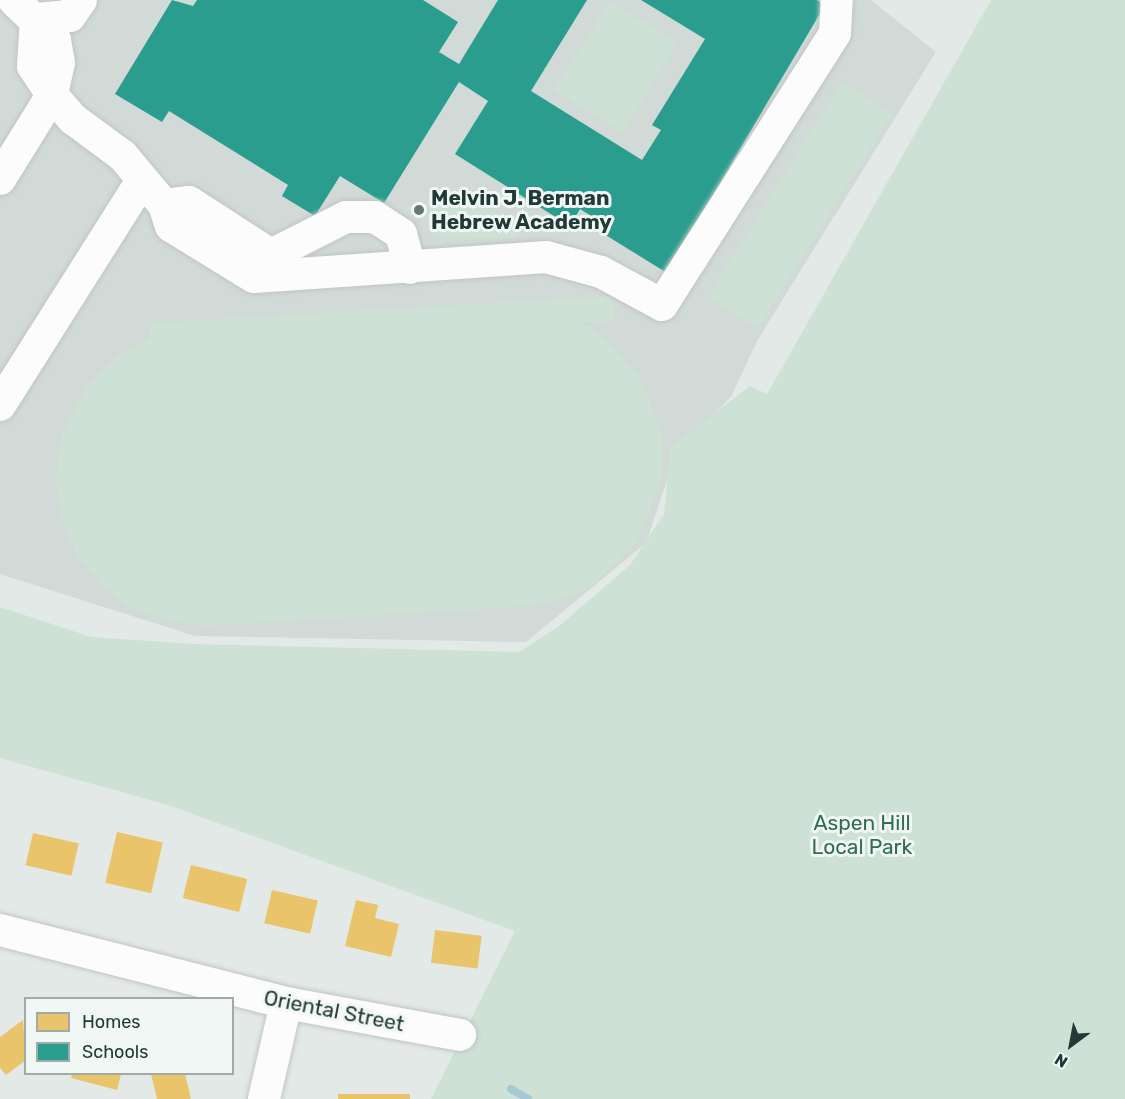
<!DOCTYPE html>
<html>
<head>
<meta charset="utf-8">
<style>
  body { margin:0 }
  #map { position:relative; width:1125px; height:1099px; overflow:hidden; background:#e3e9e6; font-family:Rubik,sans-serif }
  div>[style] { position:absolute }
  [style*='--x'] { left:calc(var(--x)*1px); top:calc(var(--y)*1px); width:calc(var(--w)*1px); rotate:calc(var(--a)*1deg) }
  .built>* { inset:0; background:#d1dad6 }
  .green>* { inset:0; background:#cde1d5; transform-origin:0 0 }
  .homes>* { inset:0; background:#e9c46a; transform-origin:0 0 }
  .schools>* { inset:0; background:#2a9d8f }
  .stream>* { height:8px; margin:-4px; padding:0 4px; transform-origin:4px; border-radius:4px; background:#a5cad4 }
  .roads { filter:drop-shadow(0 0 2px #c0c5c3) drop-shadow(0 0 2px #c0c5c3) }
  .minor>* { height:32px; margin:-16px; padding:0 16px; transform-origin:16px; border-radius:16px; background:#fbfcfb }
  .dots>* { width:16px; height:16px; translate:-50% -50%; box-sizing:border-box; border:3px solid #f1f7f5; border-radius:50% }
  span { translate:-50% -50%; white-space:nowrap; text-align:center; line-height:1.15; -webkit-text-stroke:6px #f1f7f5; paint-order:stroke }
  .poi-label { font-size:21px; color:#223a36; font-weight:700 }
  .left { translate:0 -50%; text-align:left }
  .park-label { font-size:21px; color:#2f6f4e }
  .street-label { font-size:21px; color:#223a36 }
  .legend { position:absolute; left:24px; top:997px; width:210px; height:78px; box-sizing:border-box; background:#f1f7f5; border:2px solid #9eaba9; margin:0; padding:8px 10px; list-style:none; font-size:18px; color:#223a36 }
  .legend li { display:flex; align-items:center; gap:12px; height:30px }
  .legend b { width:30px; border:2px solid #9eaba9 }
  .north { position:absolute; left:1041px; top:1015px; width:60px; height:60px; -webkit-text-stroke:4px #f1f7f5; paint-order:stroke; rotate:212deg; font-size:16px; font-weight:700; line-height:24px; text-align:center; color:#223a36 }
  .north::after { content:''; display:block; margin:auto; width:21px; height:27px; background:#223a36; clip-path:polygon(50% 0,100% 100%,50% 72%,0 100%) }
</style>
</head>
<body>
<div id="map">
  <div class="built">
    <div style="clip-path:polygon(0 0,871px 0,936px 52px,757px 341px,731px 397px,677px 451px,646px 543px,526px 642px,195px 636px,0 574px)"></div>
  </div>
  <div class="green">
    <div style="clip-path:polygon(991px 0,1125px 0,1125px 1099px,431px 1099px,515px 931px,168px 805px,0 758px,0 607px,91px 637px,194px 644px,519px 652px,558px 627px,630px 565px,664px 514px,671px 447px,750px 386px,767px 394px)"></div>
    <div style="left:610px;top:1px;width:80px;height:105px;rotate:32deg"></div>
    <div style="left:842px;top:82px;width:59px;height:253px;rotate:32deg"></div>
    <div style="clip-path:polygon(436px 187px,520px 225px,516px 238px,444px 239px,433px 233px,427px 215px)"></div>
    <div style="clip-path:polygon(614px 296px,614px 321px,582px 323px,608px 341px,640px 378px,661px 431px,663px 476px,636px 544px,594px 584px,569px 597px,530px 606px,203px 626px,162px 620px,129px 606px,103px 587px,76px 553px,61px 517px,56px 476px,61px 436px,85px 389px,117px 357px,151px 338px,150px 323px)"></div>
  </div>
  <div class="homes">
    <div style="left:117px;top:832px;width:47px;height:52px;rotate:13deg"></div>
    <div style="left:33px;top:833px;width:47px;height:33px;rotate:13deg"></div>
    <div style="left:191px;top:865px;width:58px;height:34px;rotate:14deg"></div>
    <div style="left:272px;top:890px;width:47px;height:34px;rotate:13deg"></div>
    <div style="clip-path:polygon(356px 900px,378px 905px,375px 918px,399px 924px,391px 957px,345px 946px)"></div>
    <div style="left:435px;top:930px;width:47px;height:33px;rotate:7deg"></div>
    <div style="clip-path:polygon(23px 1020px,26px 1060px,6px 1075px,0 1068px,0 1037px)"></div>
    <div style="clip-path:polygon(72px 1074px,121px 1074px,117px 1090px,71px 1078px)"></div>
    <div style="clip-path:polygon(151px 1074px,185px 1074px,191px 1099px,157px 1099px)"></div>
    <div style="left:338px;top:1094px;width:72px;height:5px"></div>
  </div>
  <div class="schools">
    <div style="clip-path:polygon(172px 0,193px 6px,197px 0,423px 0,458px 22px,439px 52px,459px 64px,498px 0,587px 0,531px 91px,642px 160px,661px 130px,652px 125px,705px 39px,641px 0,817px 0,825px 5px,667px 273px,604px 234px,609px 227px,580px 209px,570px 226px,455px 154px,488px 101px,459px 82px,384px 203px,340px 176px,315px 216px,282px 196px,288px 185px,206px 134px,169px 111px,162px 122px,115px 94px)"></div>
  </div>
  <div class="stream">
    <div style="--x:511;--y:1089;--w:20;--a:30"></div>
  </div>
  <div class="roads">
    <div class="minor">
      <div style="--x:36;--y:19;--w:47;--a:93.7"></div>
      <div style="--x:33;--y:66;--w:35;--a:57"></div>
      <div style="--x:52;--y:95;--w:32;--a:49"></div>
      <div style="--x:73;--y:119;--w:62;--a:36.5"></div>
      <div style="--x:123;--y:156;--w:64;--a:50.1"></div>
      <div style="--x:164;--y:205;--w:22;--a:72"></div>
      <div style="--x:171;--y:226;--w:97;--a:31.6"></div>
      <div style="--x:254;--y:277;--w:293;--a:-3.9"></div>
      <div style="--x:546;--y:257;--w:57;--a:15.3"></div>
      <div style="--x:601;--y:272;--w:69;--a:28.4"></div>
      <div style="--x:662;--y:305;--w:322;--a:-57.5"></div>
      <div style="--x:835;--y:33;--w:33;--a:-87"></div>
      <div style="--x:36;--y:19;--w:34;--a:-5"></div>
      <div style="--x:70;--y:16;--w:19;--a:-55"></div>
      <div style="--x:0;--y:179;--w:99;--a:-58.2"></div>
      <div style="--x:52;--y:95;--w:33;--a:-78"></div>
      <div style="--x:59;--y:63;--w:23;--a:-100"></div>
      <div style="--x:55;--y:40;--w:57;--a:-135.7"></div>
      <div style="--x:164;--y:205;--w:25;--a:-7"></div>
      <div style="--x:189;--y:202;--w:98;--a:32.9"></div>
      <div style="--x:271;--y:255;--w:84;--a:-26.9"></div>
      <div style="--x:346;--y:217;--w:29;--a:0"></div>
      <div style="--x:375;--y:217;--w:31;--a:33"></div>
      <div style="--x:401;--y:234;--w:35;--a:75"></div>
      <div style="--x:0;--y:405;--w:264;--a:-57.7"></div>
      <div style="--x:0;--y:930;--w:295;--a:14.3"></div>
      <div style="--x:286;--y:1003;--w:177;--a:10.4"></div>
      <div style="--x:264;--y:1099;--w:98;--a:-77.1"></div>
    </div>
  </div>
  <div class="dots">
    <div style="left:419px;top:210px;background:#667774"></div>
  </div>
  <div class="poi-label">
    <span class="left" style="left:431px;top:210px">Melvin J. Berman<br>Hebrew Academy</span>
  </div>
  <div class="park-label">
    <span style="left:862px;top:835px">Aspen Hill<br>Local Park</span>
  </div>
  <div class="street-label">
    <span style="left:334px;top:1011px;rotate:11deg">Oriental Street</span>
  </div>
  <ul class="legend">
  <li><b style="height:16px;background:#e9c46a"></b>Homes</li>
  <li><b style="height:16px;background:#2a9d8f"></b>Schools</li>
  </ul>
  <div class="north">N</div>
</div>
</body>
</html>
